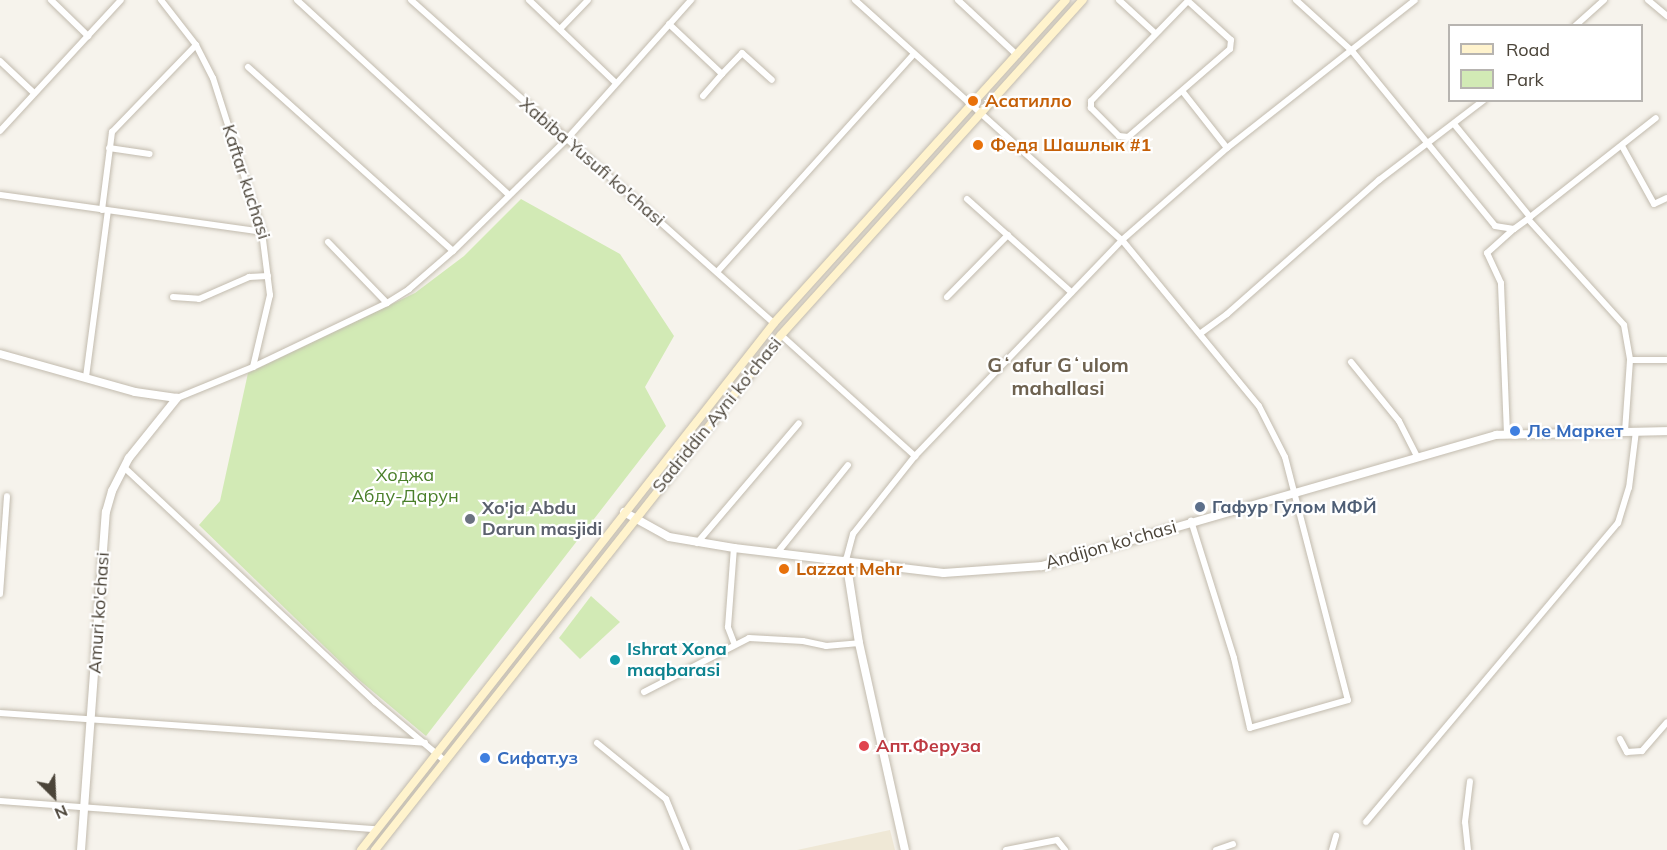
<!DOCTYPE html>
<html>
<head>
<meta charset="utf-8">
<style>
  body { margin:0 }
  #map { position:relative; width:1667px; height:850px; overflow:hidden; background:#f6f3ec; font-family:Mulish,sans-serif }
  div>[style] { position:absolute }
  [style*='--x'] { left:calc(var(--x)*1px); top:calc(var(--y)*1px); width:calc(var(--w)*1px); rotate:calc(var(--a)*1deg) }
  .education>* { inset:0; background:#efe8d6 }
  .green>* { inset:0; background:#d2eab5 }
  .roads { filter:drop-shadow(0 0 2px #c2bbae) drop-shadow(0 0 2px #c2bbae) }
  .minor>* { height:6px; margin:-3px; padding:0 3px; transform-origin:3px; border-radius:3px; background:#fff }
  .tertiary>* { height:8px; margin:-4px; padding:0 4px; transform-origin:4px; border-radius:4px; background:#fff }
  .secondary>* { height:8px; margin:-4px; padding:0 4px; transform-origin:4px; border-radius:4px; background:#fff3cd }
  .dots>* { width:16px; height:16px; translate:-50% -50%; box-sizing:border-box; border:3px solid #fff; border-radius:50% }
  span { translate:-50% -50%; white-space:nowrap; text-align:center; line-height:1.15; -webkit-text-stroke:4.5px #fff; paint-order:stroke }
  .food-label { font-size:18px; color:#c56008; font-weight:700 }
  .left { translate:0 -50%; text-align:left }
  .street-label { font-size:18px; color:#4b4439 }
  .shop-label { font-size:18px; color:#366cbe; font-weight:700 }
  .park-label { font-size:18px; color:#4a7f2a }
  .service-label { font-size:18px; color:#4e5e75; font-weight:700 }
  .worship-label { font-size:18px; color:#5b616d; font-weight:700 }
  .culture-label { font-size:18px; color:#0d838f; font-weight:700 }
  .health-label { font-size:18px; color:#be3a42; font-weight:700 }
  .neighbourhood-label { font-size:20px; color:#6e6250; font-weight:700 }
  .legend { position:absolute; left:1448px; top:24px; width:195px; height:78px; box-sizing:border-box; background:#fff; border:2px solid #b7b4b0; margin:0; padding:8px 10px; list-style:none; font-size:18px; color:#4b4439 }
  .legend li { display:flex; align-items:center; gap:12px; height:30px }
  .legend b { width:30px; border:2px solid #b7b4b0 }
  .north { position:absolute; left:24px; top:766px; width:60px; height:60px; -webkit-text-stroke:4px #fff; paint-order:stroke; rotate:156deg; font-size:16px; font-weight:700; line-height:24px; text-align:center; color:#4b4439 }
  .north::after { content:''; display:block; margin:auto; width:21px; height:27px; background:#4b4439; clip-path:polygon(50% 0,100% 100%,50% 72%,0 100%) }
</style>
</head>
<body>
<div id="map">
  <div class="education">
    <div style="clip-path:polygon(890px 830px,895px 850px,797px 850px)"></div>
  </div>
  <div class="green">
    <div style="clip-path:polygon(521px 199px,620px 254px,674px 336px,645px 387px,666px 426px,426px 736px,358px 679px,199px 525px,220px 501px,248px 373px,415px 293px,464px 256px)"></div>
    <div style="clip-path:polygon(591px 596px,620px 622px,580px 659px,559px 638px)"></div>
  </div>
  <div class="roads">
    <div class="minor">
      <div style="--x:51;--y:0;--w:52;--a:44.2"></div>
      <div style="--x:161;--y:0;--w:57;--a:52.1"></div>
      <div style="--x:196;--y:45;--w:37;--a:63"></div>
      <div style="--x:213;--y:78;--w:162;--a:72.3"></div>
      <div style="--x:262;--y:232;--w:64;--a:82.8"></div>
      <div style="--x:270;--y:295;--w:74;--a:103.3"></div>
      <div style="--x:253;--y:367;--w:82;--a:157.8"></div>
      <div style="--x:297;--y:0;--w:288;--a:42.6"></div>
      <div style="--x:411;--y:0;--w:486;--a:41.7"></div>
      <div style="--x:529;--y:0;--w:120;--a:43.7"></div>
      <div style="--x:855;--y:0;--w:359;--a:42"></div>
      <div style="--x:1122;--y:240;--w:215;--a:50.5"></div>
      <div style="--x:1259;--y:406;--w:57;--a:63"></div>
      <div style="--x:1285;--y:457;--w:251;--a:75.5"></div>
      <div style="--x:1348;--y:700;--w:102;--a:164.1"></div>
      <div style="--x:1250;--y:728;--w:72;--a:-102.9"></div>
      <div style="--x:1234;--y:658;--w:144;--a:-107.4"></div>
      <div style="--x:958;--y:0;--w:81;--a:43"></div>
      <div style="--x:1119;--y:0;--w:49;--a:42.5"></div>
      <div style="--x:1296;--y:0;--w:76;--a:42.3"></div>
      <div style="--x:1352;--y:51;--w:226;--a:50.7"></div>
      <div style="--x:1495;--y:226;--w:19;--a:9"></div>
      <div style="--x:1514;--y:229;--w:17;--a:-36"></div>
      <div style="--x:1648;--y:0;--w:25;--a:40"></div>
      <div style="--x:1188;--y:1;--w:58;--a:42.2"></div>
      <div style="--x:1231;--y:40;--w:9;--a:96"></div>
      <div style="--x:1230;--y:49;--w:135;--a:139.2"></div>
      <div style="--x:1128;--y:137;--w:9;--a:-174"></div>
      <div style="--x:1119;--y:136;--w:40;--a:-135"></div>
      <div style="--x:1091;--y:108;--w:7;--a:-90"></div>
      <div style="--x:1091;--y:101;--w:139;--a:-45.9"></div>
      <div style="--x:669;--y:24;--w:73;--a:43.3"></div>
      <div style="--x:722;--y:74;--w:29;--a:-46"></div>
      <div style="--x:742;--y:53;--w:40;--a:42"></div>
      <div style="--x:1575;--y:26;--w:39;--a:-42"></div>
      <div style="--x:560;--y:29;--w:40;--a:-46"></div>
      <div style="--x:0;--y:61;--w:47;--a:43.3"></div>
      <div style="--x:248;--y:67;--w:275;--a:41.9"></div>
      <div style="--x:1183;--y:92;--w:71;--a:51.8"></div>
      <div style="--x:703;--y:96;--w:29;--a:-49"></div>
      <div style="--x:1454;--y:124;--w:120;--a:50.7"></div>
      <div style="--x:1530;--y:217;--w:3;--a:135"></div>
      <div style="--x:1528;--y:219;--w:143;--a:47.8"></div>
      <div style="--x:1624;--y:325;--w:36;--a:80"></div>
      <div style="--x:1630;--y:360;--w:71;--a:94"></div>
      <div style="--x:0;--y:131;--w:178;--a:-47.3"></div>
      <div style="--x:1622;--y:146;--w:66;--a:61.1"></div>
      <div style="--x:1654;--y:204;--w:14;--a:-25"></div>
      <div style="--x:109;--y:148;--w:41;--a:8.3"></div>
      <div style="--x:0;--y:195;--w:265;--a:8"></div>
      <div style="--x:967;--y:199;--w:140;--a:41.8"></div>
      <div style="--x:102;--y:210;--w:79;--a:-82.7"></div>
      <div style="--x:112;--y:132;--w:121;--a:-46"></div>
      <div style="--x:1530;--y:217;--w:160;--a:-38.2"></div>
      <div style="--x:328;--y:242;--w:85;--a:46"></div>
      <div style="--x:717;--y:272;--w:292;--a:-47.9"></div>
      <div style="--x:173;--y:297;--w:26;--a:4"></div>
      <div style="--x:199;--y:299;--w:55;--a:-23.7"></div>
      <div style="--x:249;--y:277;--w:19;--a:-3"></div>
      <div style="--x:947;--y:297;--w:87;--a:-45.5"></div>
      <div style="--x:1201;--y:333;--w:32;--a:-36"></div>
      <div style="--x:1227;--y:314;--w:203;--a:-41.4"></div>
      <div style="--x:1379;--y:180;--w:132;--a:-37.3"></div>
      <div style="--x:781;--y:335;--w:181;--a:42.1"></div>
      <div style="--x:1630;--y:360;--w:37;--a:0"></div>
      <div style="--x:1351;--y:362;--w:76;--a:50.9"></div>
      <div style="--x:1399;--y:421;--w:39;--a:63"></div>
      <div style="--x:253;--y:367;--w:148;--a:-25.5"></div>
      <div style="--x:387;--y:303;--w:26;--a:-32"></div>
      <div style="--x:409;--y:289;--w:58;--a:-40.8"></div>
      <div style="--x:453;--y:251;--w:158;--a:-44.5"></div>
      <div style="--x:566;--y:140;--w:188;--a:-48.2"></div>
      <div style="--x:86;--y:377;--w:167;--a:-82.5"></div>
      <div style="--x:1507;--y:434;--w:151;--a:-92.3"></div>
      <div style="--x:1501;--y:283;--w:33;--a:-115"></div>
      <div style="--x:1487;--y:253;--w:36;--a:-42"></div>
      <div style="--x:126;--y:469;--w:341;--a:43.1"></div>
      <div style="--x:375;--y:702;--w:92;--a:40.1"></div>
      <div style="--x:697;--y:543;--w:157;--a:-49.6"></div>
      <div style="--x:777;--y:553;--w:113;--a:-51.1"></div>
      <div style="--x:846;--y:560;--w:27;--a:-75"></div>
      <div style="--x:853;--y:534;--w:100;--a:-51.5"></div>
      <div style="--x:915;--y:456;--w:299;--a:-46.2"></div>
      <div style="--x:1122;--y:240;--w:140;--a:-41.2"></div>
      <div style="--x:1227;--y:148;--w:239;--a:-38.2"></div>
      <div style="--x:0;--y:594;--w:98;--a:-85.9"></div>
      <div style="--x:734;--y:643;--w:17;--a:-111"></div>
      <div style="--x:728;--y:627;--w:79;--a:-85.7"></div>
      <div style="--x:644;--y:692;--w:118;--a:-27.2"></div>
      <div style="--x:749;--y:638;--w:54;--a:3.2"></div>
      <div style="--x:803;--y:641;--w:24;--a:12"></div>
      <div style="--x:826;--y:646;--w:33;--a:-5"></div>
      <div style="--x:0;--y:713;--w:426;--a:4"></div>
      <div style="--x:1620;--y:739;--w:15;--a:62"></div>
      <div style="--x:1627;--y:752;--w:15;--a:-4"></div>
      <div style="--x:1642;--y:751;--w:38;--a:-49"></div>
      <div style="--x:597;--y:743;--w:89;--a:39.1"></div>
      <div style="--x:666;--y:799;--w:55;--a:67.6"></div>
      <div style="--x:0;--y:801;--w:377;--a:4.3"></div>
      <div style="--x:1366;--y:822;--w:391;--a:-49.9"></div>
      <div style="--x:1618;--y:523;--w:37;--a:-73"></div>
      <div style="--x:1629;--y:488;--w:57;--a:-83"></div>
      <div style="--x:1006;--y:850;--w:52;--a:-11.1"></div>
      <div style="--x:1057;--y:840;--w:13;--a:51"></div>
      <div style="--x:1216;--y:850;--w:18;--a:-19"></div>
      <div style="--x:1332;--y:850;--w:15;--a:-74"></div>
      <div style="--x:1468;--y:850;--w:28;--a:-96"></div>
      <div style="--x:1465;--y:822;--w:41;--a:-83"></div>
    </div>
    <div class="tertiary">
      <div style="--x:0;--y:354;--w:140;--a:15.7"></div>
      <div style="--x:135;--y:392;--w:42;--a:8.1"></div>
      <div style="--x:624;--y:512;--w:51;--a:29.1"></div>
      <div style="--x:669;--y:537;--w:66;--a:9.6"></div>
      <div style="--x:734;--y:548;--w:211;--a:6.8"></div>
      <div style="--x:944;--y:573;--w:98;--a:-4.1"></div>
      <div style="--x:1042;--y:566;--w:473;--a:-16.1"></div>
      <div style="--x:1496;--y:435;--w:171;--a:-1.3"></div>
      <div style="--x:846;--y:560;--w:84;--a:81.1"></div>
      <div style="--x:859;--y:643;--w:212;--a:77.5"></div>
      <div style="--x:81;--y:850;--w:339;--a:-85.8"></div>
      <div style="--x:106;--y:512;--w:22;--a:-74"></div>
      <div style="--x:112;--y:491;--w:37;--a:-63"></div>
      <div style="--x:129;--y:458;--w:77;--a:-51.3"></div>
    </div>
    <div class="secondary">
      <div style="--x:361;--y:850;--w:670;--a:-51.91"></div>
      <div style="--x:774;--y:323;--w:435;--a:-47.9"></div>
      <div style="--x:375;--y:850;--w:656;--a:-51.75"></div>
      <div style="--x:781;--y:335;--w:451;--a:-48"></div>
    </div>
  </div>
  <div class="dots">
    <div style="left:973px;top:101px;background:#e8710a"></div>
    <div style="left:978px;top:145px;background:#e8710a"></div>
    <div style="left:1515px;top:431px;background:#3f7fe0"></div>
    <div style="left:1200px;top:507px;background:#5c6f8a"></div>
    <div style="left:470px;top:519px;background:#6b7280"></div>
    <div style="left:784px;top:569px;background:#e8710a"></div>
    <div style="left:615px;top:660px;background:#0f9aa8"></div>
    <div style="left:864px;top:746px;background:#e0444e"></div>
    <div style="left:485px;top:758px;background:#3f7fe0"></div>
  </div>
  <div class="food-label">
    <span class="left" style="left:985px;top:101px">Асатилло</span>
    <span class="left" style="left:990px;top:145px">Федя Шашлык #1</span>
    <span class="left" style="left:796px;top:569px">Lazzat Mehr</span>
  </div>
  <div class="street-label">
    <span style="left:592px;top:162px;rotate:41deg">Xabiba Yusufi ko'chasi</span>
    <span style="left:246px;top:182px;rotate:72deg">Kaftar kuchasi</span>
    <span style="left:717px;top:415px;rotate:-51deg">Sadriddin Ayni ko'chasi</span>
    <span style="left:1111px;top:545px;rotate:-16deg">Andijon ko'chasi</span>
    <span style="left:99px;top:613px;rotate:-86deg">Amuri ko'chasi</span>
  </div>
  <div class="shop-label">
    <span class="left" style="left:1527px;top:431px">Ле Маркет</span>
    <span class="left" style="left:497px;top:758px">Сифат.уз</span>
  </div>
  <div class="park-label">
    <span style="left:405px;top:486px">Ходжа<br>Абду-Дарун</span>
  </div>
  <div class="service-label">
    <span class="left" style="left:1212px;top:507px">Гафур Гулом МФЙ</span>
  </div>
  <div class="worship-label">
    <span class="left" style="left:482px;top:519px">Xo'ja Abdu<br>Darun masjidi</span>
  </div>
  <div class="culture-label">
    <span class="left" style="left:627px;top:660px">Ishrat Хоnа<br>mаqbаrasi</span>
  </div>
  <div class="health-label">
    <span class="left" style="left:876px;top:746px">Апт.Феруза</span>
  </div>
  <div class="neighbourhood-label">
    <span style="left:1058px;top:376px">Gʻafur Gʻulom<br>mahallasi</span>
  </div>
  <ul class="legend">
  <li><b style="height:8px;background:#fff3cd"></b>Road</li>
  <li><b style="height:16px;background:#d2eab5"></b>Park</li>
  </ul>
  <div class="north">N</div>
</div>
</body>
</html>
